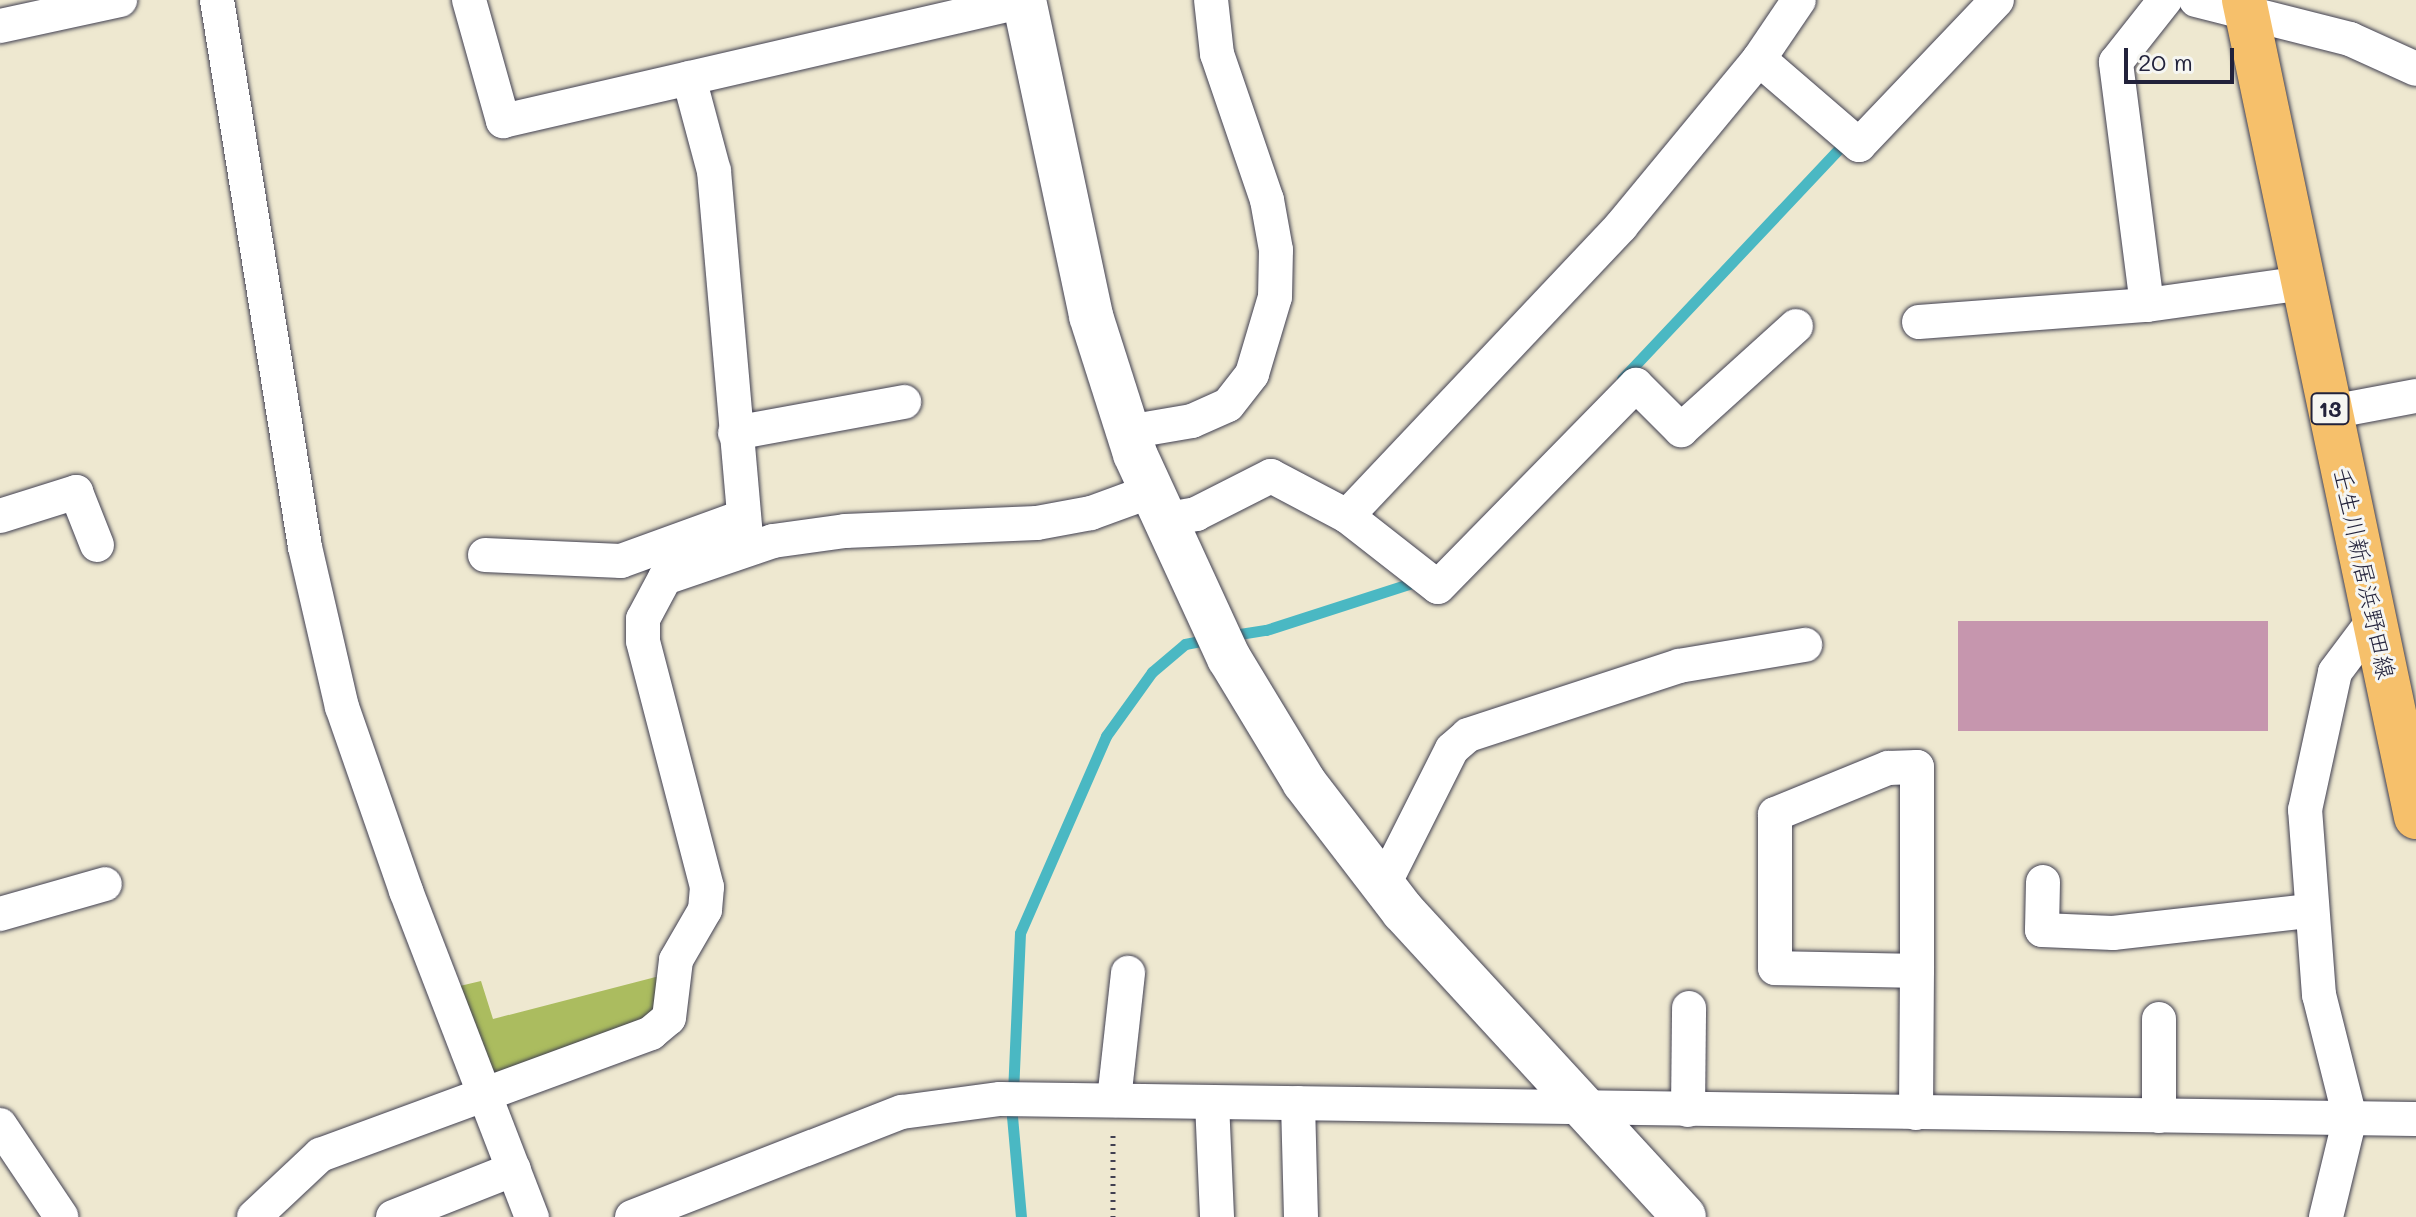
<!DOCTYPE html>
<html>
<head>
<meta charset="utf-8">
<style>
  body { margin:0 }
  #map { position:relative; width:2416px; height:1217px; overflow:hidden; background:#eee8d0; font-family:Mali,"Klee One",sans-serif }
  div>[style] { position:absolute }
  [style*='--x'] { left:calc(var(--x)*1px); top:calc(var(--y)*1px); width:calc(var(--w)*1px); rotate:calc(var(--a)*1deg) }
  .green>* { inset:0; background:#abbc5f }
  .stream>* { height:11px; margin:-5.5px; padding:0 5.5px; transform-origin:5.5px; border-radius:5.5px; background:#4ab8c3 }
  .building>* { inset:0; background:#c696ae; transform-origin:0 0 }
  .path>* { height:5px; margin-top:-2.5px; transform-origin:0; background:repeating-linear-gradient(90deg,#414051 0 2px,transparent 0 8px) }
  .roads { filter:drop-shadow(0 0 2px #414051) drop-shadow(0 0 2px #414051) }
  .minor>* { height:34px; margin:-17px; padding:0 17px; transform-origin:17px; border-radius:17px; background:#fff }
  .tertiary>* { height:44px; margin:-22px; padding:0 22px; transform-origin:22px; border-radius:22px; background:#fff }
  .primary>* { height:44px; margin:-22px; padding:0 22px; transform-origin:22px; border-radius:22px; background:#f6c06b }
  span { translate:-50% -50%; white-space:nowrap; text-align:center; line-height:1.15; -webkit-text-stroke:6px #f6f6f2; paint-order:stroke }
  .shield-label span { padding:2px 6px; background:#f6f6f2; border:2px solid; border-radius:6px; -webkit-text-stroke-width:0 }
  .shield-label { font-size:22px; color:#22223b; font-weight:700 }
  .street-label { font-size:24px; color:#22223b }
  .scale { position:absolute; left:2124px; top:48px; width:110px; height:36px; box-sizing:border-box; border:4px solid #22223b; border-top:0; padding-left:10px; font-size:24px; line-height:28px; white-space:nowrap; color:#22223b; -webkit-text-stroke:6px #f6f6f2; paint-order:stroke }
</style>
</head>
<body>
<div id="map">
  <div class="green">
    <div style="clip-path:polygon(675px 972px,669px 1018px,483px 1092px,447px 989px,481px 981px,493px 1019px)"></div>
  </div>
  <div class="stream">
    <div style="--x:1622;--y:379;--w:327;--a:-46.7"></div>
    <div style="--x:1227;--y:636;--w:39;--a:-9"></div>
    <div style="--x:1266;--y:630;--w:163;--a:-17.9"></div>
    <div style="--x:1021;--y:1217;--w:101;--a:-95.1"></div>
    <div style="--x:1012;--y:1116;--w:183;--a:-87.5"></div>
    <div style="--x:1020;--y:933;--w:215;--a:-66.4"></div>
    <div style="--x:1106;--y:736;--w:79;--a:-54.3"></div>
    <div style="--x:1152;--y:672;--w:43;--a:-40.3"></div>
    <div style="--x:1185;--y:644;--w:25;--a:-11"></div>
  </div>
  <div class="building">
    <div style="left:1958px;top:621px;width:310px;height:110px"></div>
  </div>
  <div class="path">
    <div style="--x:1113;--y:1217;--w:83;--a:-90"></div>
  </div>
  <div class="roads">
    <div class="minor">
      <div style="--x:217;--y:0;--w:554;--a:80.86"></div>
      <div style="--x:305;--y:547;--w:164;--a:77"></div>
      <div style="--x:342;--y:707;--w:195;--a:70.8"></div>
      <div style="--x:406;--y:891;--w:350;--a:68.9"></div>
      <div style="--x:469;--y:0;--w:126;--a:74.3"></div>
      <div style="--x:503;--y:121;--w:535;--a:-12.97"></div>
      <div style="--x:2196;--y:0;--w:159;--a:14.2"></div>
      <div style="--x:2350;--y:39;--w:72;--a:24.4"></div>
      <div style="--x:0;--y:26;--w:123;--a:-12.2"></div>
      <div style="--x:1759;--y:59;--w:132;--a:40.7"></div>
      <div style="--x:1859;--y:145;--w:200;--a:-46.4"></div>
      <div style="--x:689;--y:78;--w:96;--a:75"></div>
      <div style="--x:714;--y:171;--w:379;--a:85"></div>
      <div style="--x:2147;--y:305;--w:245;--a:-97.3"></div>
      <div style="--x:2116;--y:62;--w:79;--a:-51.7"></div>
      <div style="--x:1919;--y:322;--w:229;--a:-4.3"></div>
      <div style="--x:2147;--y:305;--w:159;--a:-8"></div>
      <div style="--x:2331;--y:412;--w:86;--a:-10.7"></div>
      <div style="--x:1128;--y:432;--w:65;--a:-9.8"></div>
      <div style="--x:1192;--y:421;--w:39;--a:-24"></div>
      <div style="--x:1228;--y:405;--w:39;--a:-52"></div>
      <div style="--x:1252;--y:374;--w:80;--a:-73.4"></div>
      <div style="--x:1275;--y:297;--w:47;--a:-88.8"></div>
      <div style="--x:1276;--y:250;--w:51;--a:-100.2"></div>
      <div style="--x:1267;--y:200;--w:154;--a:-108.9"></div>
      <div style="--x:1217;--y:54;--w:54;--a:-96.3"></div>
      <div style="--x:735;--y:433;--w:172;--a:-10.4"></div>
      <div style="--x:0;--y:516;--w:80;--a:-17.5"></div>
      <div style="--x:76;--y:492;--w:57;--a:68.4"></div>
      <div style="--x:1347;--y:516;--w:399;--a:-46.6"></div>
      <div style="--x:1621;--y:226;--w:217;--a:-50.4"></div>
      <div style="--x:1759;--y:59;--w:71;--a:-55.9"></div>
      <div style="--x:1163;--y:520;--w:34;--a:-10"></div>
      <div style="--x:1196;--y:514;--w:84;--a:-26.9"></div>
      <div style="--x:1271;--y:476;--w:86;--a:27.8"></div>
      <div style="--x:1347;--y:516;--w:115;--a:38"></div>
      <div style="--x:1438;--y:587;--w:283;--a:-45.6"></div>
      <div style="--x:1636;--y:385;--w:64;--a:45"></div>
      <div style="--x:1681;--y:430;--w:155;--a:-42.1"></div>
      <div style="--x:485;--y:555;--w:136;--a:2.5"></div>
      <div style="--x:621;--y:561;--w:129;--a:-20"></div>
      <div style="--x:2043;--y:882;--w:48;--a:91.2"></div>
      <div style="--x:2042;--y:930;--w:71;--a:2.4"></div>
      <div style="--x:2113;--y:933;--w:198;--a:-6.4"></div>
      <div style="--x:1383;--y:886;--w:153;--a:-63.3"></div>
      <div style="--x:1452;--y:749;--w:21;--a:-41"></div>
      <div style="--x:1468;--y:735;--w:222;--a:-18.1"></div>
      <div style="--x:1679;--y:666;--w:128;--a:-9.5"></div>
      <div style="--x:0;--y:914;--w:109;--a:-15.9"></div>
      <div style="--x:1114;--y:1100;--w:128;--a:-83.7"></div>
      <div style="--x:1212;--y:1102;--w:115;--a:87.5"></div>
      <div style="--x:1298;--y:1103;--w:114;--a:88.5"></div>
      <div style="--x:1688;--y:1110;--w:102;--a:-89.4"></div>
      <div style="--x:1916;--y:1113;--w:142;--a:-89.6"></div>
      <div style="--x:1917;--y:971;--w:204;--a:-90"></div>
      <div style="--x:1917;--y:767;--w:29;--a:178"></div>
      <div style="--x:1888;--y:768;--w:122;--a:157.8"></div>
      <div style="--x:1775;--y:814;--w:154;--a:90"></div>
      <div style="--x:1775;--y:968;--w:142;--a:1.2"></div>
      <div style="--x:2159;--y:1116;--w:97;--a:-90"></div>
      <div style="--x:0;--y:1125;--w:110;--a:56.2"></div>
      <div style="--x:254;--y:1217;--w:91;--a:-43.2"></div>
      <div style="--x:320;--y:1155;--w:353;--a:-20.2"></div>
      <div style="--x:651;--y:1033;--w:23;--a:-40"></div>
      <div style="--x:669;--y:1018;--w:58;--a:-83.1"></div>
      <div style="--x:676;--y:960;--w:58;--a:-59.9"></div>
      <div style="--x:705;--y:910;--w:23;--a:-85"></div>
      <div style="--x:707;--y:887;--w:254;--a:-104.6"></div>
      <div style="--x:643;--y:641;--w:22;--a:-90"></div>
      <div style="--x:643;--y:619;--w:47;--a:-61.8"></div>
      <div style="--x:665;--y:578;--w:114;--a:-18.9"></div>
      <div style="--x:773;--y:541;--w:73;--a:-7.9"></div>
      <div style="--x:845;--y:531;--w:192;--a:-2.4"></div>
      <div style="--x:1037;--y:523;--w:55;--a:-10.5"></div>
      <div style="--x:1091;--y:513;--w:64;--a:-20.1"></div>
      <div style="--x:393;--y:1217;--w:130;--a:-21.6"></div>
      <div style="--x:632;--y:1217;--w:290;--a:-21.3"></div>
      <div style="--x:902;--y:1112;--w:99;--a:-7.6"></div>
      <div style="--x:1000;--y:1099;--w:1416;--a:0.81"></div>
      <div style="--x:2326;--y:1217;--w:102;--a:-76.4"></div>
      <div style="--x:2350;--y:1118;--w:127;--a:-104.1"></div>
      <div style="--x:2319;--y:995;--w:186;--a:-94.3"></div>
      <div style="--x:2305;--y:810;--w:141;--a:-77.7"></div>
      <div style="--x:2335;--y:672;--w:65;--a:-53.1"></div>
    </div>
    <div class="tertiary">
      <div style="--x:1024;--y:0;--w:323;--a:78"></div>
      <div style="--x:1091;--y:316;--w:145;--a:72.3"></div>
      <div style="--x:1135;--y:454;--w:225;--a:65.3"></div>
      <div style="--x:1229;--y:658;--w:145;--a:58.8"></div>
      <div style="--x:1304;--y:782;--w:163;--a:52.5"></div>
      <div style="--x:1403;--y:911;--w:415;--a:47.4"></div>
    </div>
    <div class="primary">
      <div style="--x:2244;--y:0;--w:835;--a:78.11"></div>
    </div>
  </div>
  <div class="shield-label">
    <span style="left:2330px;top:409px">13</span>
  </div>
  <div class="street-label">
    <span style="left:2365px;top:573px;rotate:78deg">壬生川新居浜野田線</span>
  </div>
  <div class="scale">20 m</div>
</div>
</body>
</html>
